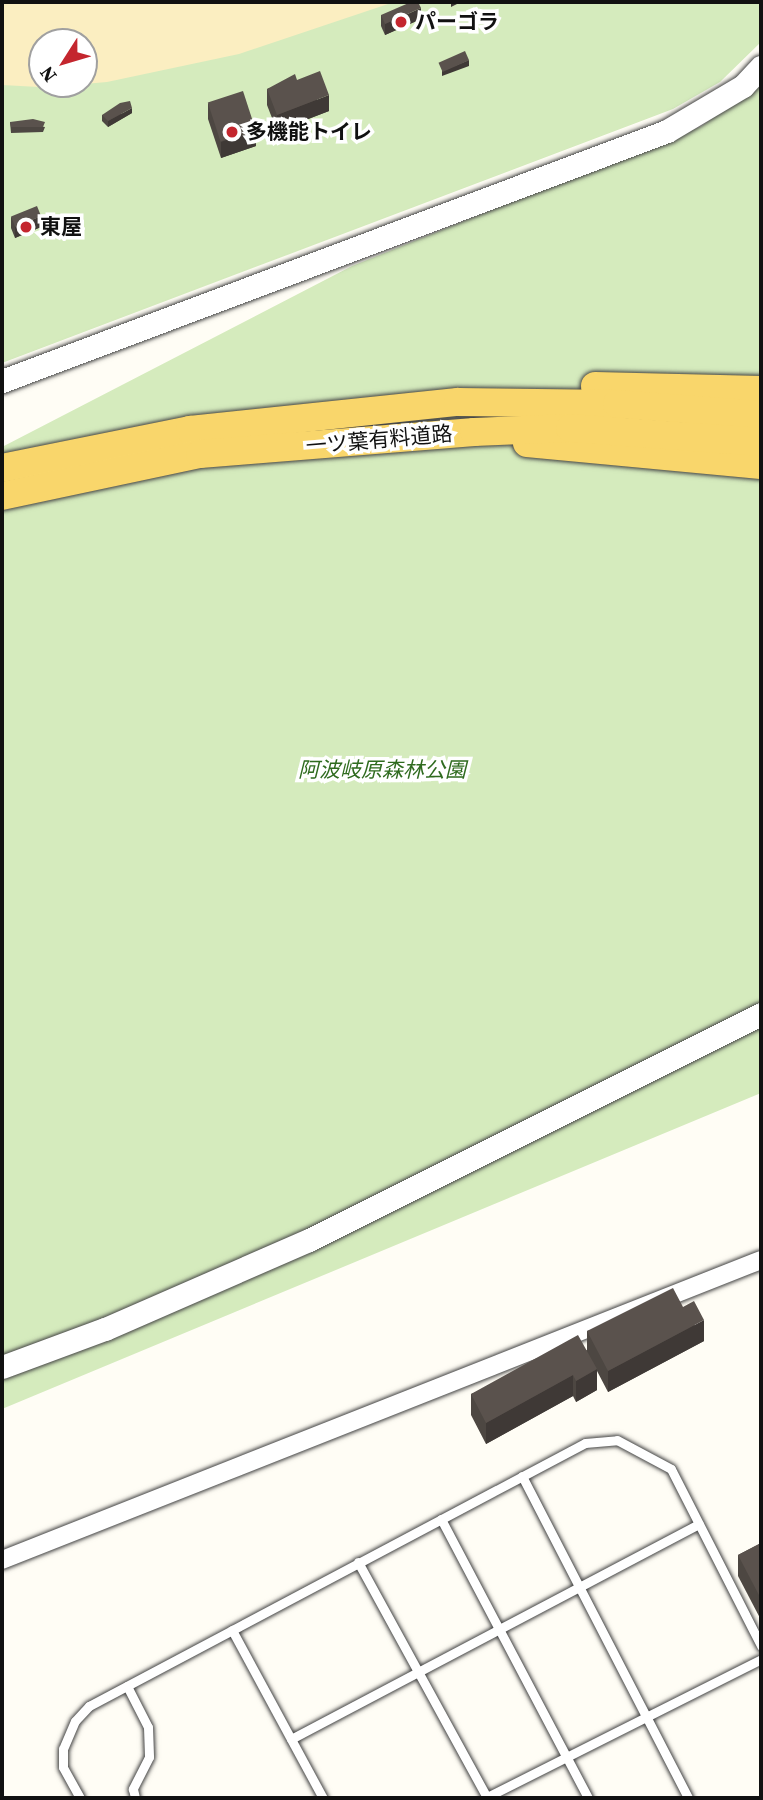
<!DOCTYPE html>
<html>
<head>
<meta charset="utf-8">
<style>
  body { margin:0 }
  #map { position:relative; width:763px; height:1800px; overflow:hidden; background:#fffdf5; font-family:"Source Serif 4","Noto Sans JP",serif }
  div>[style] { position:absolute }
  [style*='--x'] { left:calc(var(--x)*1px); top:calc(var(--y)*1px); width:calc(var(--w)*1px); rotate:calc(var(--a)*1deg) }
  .green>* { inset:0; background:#d5ebbd }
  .sand>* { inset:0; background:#fbeec1 }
  .roads { filter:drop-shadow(0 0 2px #444) drop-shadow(0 0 2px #444) }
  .service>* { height:9px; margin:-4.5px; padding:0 4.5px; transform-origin:4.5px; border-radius:4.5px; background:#fff }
  .minor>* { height:18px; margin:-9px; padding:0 9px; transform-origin:9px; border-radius:9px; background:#fff }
  .tertiary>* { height:23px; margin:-11.5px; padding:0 11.5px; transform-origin:11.5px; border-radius:11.5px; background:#fff }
  .primary>* { height:28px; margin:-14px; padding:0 14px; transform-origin:14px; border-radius:14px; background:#f9d66b }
  .wall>* { inset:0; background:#4d4742 }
  .shaded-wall>* { inset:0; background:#3f3936 }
  .building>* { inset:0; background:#5a524d; transform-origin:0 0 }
  .dots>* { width:19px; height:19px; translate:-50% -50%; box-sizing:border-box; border:4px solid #fff; border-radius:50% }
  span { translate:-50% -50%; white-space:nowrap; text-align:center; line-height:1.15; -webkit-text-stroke:7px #fff; paint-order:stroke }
  .poi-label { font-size:21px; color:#111; font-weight:700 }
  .left { translate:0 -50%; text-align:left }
  .street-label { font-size:21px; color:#111 }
  .park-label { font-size:21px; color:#2f6b1f; font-style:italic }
  .frame { position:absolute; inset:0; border:4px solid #111; pointer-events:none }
  .north { position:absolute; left:28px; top:28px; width:70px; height:70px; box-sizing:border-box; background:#fff; border:2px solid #a0a0a0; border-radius:50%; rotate:233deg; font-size:19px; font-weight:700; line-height:28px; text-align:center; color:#111 }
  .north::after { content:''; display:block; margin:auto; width:24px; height:32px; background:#c4262e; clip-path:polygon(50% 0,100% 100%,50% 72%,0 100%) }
</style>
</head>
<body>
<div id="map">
  <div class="green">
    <div style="clip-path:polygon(evenodd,2px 2px,761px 2px,761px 42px,720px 82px,673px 109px,2px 363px,2px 2px,42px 42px,84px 42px,84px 84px,42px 84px,42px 42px)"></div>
    <div style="clip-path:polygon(761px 80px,761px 1093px,2px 1409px,2px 447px,352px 266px,702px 126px)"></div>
  </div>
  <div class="sand">
    <div style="clip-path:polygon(2px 2px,394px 2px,239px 54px,107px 82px,84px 84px,84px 42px,42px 42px,42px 84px,78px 84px,39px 87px,2px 85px)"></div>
  </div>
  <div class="roads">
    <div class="service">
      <div style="--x:522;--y:1476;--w:362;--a:62.7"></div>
      <div style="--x:441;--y:1519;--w:315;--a:62.2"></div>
      <div style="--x:358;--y:1562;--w:269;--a:61.3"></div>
      <div style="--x:232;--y:1630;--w:191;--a:61.6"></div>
      <div style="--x:127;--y:1686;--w:46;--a:62.9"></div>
      <div style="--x:148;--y:1727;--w:30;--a:88"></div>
      <div style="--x:149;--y:1757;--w:36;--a:117"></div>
      <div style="--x:133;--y:1789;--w:9;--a:77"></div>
      <div style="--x:291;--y:1739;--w:461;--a:-27.8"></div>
      <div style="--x:80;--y:1798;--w:35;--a:-119"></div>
      <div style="--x:63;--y:1767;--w:18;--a:-90"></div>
      <div style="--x:63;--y:1749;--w:30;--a:-67"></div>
      <div style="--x:75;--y:1721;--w:21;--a:-47"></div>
      <div style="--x:89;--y:1706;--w:561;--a:-27.93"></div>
      <div style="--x:585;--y:1443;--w:32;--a:-5"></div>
      <div style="--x:617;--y:1440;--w:61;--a:28.2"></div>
      <div style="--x:671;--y:1469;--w:199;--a:63"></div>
      <div style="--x:485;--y:1798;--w:309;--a:-26.7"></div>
    </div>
    <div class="minor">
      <div style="--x:2;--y:1560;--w:816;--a:-21.57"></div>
    </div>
    <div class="tertiary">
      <div style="--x:2;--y:381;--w:710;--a:-20.6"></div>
      <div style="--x:667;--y:131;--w:88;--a:-30.6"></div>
      <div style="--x:743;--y:86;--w:26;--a:-47"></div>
      <div style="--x:2;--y:1367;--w:110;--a:-20.3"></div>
      <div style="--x:105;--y:1329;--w:223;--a:-23.6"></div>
      <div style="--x:309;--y:1240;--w:505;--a:-26.57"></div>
    </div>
    <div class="primary">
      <div style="--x:595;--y:386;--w:166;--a:1.4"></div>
      <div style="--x:527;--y:443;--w:235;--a:5.4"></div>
      <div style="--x:2;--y:468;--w:192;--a:-11.4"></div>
      <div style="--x:190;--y:430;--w:269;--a:-6"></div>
      <div style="--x:458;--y:402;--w:159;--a:0.7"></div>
      <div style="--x:617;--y:404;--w:144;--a:4.4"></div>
      <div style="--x:2;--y:496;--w:202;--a:-12"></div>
      <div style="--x:200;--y:454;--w:275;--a:-4.6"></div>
      <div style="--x:474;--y:432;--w:96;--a:-2.4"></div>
      <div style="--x:570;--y:428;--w:192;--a:4.2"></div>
    </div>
  </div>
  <div class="wall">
    <div style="clip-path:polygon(381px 15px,421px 19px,385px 35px,381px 26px)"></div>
    <div style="clip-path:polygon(297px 80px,329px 111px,277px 131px,267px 105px,267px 89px)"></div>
    <div style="clip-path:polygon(208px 103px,256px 146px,221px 158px,208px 119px)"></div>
    <div style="clip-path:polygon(132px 113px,108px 127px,102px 121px,102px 115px)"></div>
    <div style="clip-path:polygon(10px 122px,45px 127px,43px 132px,11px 133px)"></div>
    <div style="clip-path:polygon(11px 217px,41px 227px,15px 238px,11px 228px)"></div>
    <div style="clip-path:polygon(683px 1307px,704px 1341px,608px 1392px,597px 1371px,597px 1390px,576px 1402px,573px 1396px,486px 1444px,471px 1415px,471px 1394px,587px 1350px,587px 1331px)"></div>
    <div style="clip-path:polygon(761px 1543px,761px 1620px,738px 1576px,738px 1555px)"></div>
  </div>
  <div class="shaded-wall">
    <div style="clip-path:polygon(451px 2px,461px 2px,451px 7px)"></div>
    <div style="clip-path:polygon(421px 8px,421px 19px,385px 35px,385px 24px)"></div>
    <div style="clip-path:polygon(469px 60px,469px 66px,442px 76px,442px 71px)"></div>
    <div style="clip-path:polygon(329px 95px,329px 111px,277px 131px,277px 115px)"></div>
    <div style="clip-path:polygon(132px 108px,132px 113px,108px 127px,108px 121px)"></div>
    <div style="clip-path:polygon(256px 130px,256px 146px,221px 158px,221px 142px)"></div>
    <div style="clip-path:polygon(41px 216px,41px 227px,15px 238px,15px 227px)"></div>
    <div style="clip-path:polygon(704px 1320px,704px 1341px,608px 1392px,608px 1371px)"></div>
    <div style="clip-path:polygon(597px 1369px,597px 1390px,576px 1402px,576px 1381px)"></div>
    <div style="clip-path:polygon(573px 1375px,573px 1396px,486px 1444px,486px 1423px)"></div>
  </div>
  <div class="building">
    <div style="clip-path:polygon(411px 2px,418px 2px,421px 8px,385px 24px,381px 15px)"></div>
    <div style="left:465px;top:51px;width:10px;height:29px;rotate:66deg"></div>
    <div style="clip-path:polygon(320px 71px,329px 95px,277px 115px,267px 89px,295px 74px,297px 80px)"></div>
    <div style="left:243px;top:91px;width:41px;height:37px;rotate:72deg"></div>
    <div style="clip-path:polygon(130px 101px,132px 108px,108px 121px,102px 115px,120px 103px)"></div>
    <div style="clip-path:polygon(33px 119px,45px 122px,43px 127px,11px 127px,10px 122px)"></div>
    <div style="left:37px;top:206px;width:11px;height:28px;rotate:68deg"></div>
    <div style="clip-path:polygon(673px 1288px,683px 1307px,694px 1301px,704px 1320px,608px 1371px,587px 1331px)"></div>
    <div style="clip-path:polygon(578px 1335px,597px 1369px,576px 1381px,573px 1375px,486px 1423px,471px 1394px)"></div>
    <div style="clip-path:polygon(761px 1543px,761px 1599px,738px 1555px)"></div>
  </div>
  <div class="dots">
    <div style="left:401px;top:22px;background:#c4262e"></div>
    <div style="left:232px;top:132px;background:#c4262e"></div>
    <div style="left:26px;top:227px;background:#c4262e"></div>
  </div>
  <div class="poi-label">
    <span class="left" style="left:415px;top:22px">パーゴラ</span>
    <span class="left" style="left:246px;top:132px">多機能トイレ</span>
    <span class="left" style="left:40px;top:227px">東屋</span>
  </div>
  <div class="street-label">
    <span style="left:379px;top:440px;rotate:-5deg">一ツ葉有料道路</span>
  </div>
  <div class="park-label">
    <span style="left:382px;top:770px">阿波岐原森林公園</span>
  </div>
  <div class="frame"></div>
  <div class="north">N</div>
</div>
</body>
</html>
